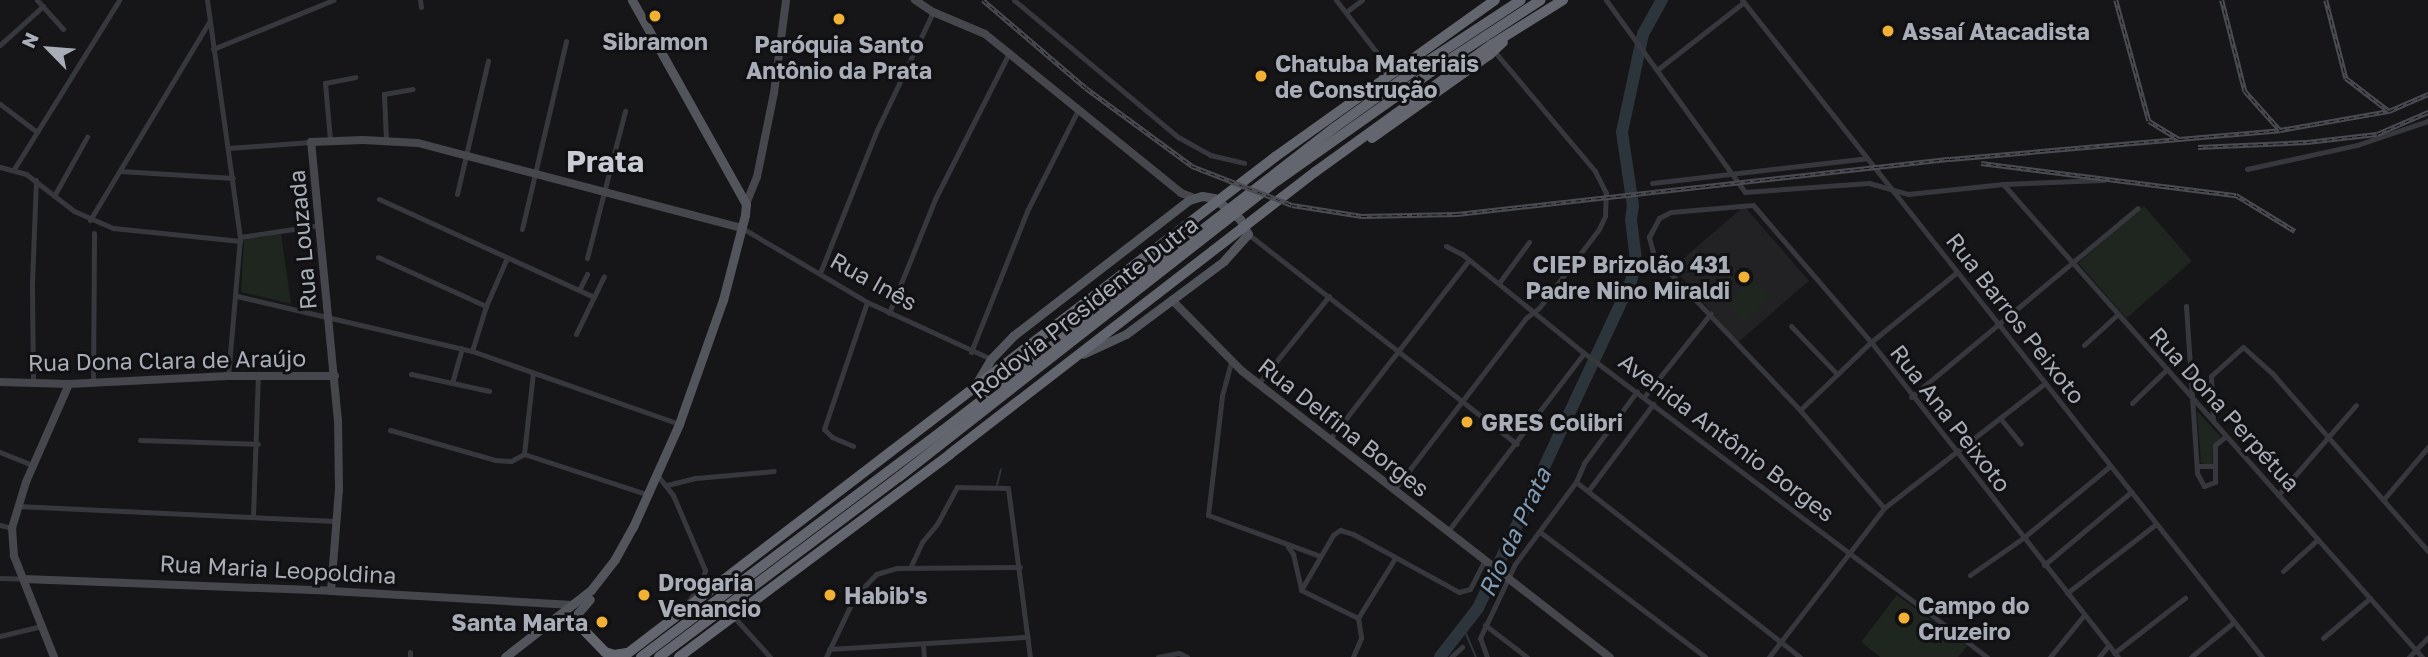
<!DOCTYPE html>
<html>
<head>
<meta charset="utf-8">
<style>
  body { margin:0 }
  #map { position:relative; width:2428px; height:657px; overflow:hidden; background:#161618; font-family:"Golos Text",sans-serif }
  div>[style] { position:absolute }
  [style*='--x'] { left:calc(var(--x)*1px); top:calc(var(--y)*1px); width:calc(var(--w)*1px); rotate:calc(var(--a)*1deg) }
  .built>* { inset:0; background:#222225; transform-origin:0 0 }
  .green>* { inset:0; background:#1e261f; transform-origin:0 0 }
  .stream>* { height:2px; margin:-1px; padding:0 1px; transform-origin:1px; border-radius:1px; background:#2c353c }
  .river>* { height:12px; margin:-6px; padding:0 6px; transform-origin:6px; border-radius:6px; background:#2c353c }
  .street>* { height:5px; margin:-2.5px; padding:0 2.5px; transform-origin:2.5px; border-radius:2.5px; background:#37383d }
  .secondary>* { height:8px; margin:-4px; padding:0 4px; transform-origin:4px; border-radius:4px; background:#45474d }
  .primary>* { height:9px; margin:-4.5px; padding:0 4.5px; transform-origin:4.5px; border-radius:4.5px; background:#53555c }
  .highway>* { height:10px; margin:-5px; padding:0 5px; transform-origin:5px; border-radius:5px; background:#63666e }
  .rail>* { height:4.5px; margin-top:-2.25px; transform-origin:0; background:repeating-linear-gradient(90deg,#111113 0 5px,#4a4c52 0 10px); box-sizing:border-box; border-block:2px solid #4a4c52 }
  .dots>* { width:19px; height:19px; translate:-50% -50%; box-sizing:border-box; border:4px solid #111113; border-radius:50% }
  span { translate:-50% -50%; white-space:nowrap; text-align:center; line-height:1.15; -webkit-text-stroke:6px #111113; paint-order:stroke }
  .poi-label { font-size:23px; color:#a8adb8; font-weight:700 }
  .left { translate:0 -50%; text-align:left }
  .right { translate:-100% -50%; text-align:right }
  .street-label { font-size:23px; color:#a8adb8 }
  .water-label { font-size:24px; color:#7f9bb3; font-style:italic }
  .district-label { font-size:30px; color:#c9ccd4; font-weight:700 }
  .north { position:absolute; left:14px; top:14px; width:70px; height:70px; -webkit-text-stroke:5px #111113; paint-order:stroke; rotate:295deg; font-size:19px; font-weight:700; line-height:28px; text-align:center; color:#a8adb8 }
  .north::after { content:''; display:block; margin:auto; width:24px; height:32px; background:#a8adb8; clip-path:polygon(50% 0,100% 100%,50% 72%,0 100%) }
</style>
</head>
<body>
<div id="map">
  <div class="built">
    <div style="left:1744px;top:206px;width:99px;height:94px;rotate:49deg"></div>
  </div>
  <div class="green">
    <div style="left:2144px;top:206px;width:73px;height:87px;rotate:49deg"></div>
    <div style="clip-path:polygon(281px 234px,291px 304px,241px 292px,244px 240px)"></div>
    <div style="left:1752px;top:279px;width:25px;height:35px;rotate:45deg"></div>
    <div style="clip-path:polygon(2197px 411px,2221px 437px,2213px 446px,2212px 465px,2201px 463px)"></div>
    <div style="clip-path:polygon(1897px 595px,1967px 646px,1958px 657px,1880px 657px,1861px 642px)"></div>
  </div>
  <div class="stream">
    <div style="--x:997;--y:485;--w:16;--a:-76"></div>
    <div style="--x:1464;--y:629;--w:30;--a:67"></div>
  </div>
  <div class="river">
    <div style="--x:1440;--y:657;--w:62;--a:-52.2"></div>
    <div style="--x:1478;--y:608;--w:360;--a:-64.9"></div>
    <div style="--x:1631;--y:282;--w:23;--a:-77"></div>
    <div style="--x:1636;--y:260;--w:40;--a:-97.1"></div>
    <div style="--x:1631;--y:220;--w:14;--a:-82"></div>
    <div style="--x:1633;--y:206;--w:75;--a:-98.5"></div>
    <div style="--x:1622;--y:132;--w:100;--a:-77.9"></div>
    <div style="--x:1643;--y:34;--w:39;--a:-61"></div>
  </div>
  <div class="street">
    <div style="--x:37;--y:0;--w:39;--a:48"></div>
    <div style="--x:207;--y:0;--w:239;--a:82.1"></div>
    <div style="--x:240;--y:237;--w:140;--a:94.9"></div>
    <div style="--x:420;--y:0;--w:7;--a:82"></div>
    <div style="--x:1014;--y:0;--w:214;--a:39.9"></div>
    <div style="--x:1178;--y:137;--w:37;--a:29"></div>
    <div style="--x:1210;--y:155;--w:35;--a:13"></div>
    <div style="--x:1336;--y:0;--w:73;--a:52.2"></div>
    <div style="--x:1381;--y:58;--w:21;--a:90"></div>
    <div style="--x:1606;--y:0;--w:237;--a:54.1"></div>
    <div style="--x:1745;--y:192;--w:124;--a:-4.2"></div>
    <div style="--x:1869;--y:183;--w:41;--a:15.8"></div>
    <div style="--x:1908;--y:194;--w:96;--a:-6"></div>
    <div style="--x:2003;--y:184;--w:101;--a:-2.3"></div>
    <div style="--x:1742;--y:0;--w:838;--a:51.64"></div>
    <div style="--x:1346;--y:12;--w:20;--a:-37"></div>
    <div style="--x:0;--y:45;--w:58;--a:-42.2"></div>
    <div style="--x:213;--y:49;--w:130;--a:-22.2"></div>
    <div style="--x:1381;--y:58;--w:25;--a:12"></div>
    <div style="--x:1657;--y:70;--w:110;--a:-38"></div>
    <div style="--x:0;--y:104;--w:46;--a:37.1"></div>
    <div style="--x:330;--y:140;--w:57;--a:-95"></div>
    <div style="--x:325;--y:83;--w:31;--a:-11"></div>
    <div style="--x:386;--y:140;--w:46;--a:-92.5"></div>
    <div style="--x:384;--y:94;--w:29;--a:-10"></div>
    <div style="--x:228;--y:148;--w:83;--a:-4.1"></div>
    <div style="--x:0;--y:167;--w:27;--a:15"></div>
    <div style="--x:26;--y:174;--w:61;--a:37.6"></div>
    <div style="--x:74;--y:211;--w:43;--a:23.6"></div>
    <div style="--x:113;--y:228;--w:128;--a:5.8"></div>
    <div style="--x:14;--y:169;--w:199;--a:-58.1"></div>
    <div style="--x:2247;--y:169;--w:113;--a:-12.3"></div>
    <div style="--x:2357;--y:145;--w:75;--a:-18.7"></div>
    <div style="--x:120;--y:171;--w:113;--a:3.5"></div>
    <div style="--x:1652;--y:183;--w:216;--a:-6.6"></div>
    <div style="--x:2003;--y:184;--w:632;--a:48.46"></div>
    <div style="--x:457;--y:194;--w:137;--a:-76.9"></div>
    <div style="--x:54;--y:196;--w:68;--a:-60.8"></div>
    <div style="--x:379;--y:199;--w:236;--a:24.5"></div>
    <div style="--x:90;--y:220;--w:231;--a:-59"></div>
    <div style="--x:742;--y:228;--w:145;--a:30.6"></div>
    <div style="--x:867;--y:302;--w:136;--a:24.7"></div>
    <div style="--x:522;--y:229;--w:193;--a:-76.8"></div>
    <div style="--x:1248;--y:234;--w:341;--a:38"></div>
    <div style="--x:240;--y:237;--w:81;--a:-8.5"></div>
    <div style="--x:1446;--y:246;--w:18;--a:27"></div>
    <div style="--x:1462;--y:254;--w:157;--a:39.1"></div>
    <div style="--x:1584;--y:353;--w:505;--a:37.03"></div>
    <div style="--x:378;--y:257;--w:119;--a:24.4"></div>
    <div style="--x:587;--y:258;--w:152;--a:-75.5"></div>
    <div style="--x:820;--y:273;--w:154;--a:-68.3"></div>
    <div style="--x:877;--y:130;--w:131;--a:-64.6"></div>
    <div style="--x:1499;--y:283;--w:51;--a:-53.8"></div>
    <div style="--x:579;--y:290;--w:18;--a:-63"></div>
    <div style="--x:237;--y:296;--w:241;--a:13.2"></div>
    <div style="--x:472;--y:351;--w:219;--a:19.4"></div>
    <div style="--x:2186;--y:306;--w:167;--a:86.2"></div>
    <div style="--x:2197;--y:473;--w:15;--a:62"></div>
    <div style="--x:2204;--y:486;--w:12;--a:-20"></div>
    <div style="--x:2215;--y:482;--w:37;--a:-90"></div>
    <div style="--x:2215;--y:445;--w:14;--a:-39"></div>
    <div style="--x:889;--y:313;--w:123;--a:-68"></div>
    <div style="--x:935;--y:199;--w:164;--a:-63.1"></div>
    <div style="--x:1791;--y:326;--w:66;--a:46.2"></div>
    <div style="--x:576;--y:334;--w:64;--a:-64.2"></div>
    <div style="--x:2084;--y:345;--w:46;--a:-42.4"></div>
    <div style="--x:472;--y:351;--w:47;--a:-72.7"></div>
    <div style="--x:486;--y:306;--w:52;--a:-66.4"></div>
    <div style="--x:971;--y:352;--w:152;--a:-68.3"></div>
    <div style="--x:1027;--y:211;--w:113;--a:-63.2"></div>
    <div style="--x:1231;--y:362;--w:35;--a:105"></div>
    <div style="--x:1222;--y:396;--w:120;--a:96.7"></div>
    <div style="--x:1208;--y:515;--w:119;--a:20.1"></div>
    <div style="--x:411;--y:374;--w:80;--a:12.3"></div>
    <div style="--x:33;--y:383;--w:100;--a:-90.6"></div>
    <div style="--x:32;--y:283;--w:103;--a:-87.8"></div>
    <div style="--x:93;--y:383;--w:150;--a:-89.6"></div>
    <div style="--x:452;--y:383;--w:36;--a:-74"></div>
    <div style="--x:1258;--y:384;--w:113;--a:-51.1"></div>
    <div style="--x:1644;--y:397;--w:107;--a:-51.4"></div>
    <div style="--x:1911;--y:397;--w:295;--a:-39.8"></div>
    <div style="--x:2132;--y:403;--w:49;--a:-44.2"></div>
    <div style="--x:1800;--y:410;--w:98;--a:-43.8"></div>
    <div style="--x:1871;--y:342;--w:111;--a:-39.1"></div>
    <div style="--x:2000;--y:418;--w:33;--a:51"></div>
    <div style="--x:2213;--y:420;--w:44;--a:-92.6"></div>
    <div style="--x:2211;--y:376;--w:43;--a:-42.2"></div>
    <div style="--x:2243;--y:347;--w:39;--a:42"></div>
    <div style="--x:2272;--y:373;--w:237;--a:48.8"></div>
    <div style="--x:390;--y:430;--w:109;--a:15.9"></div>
    <div style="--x:495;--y:460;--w:16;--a:4"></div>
    <div style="--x:511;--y:461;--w:15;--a:-28"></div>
    <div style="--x:524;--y:454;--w:132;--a:18.2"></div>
    <div style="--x:1330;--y:439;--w:227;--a:-52.2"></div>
    <div style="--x:140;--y:440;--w:118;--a:1.9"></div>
    <div style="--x:853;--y:446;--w:23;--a:-157"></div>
    <div style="--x:832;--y:437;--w:11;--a:-135"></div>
    <div style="--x:824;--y:429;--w:134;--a:-71.3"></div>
    <div style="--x:0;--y:452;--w:35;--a:22"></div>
    <div style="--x:524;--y:454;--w:82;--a:-83.7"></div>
    <div style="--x:2197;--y:466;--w:18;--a:0"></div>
    <div style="--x:658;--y:476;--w:24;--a:52"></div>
    <div style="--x:673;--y:495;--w:82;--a:66.9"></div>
    <div style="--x:705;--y:570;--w:12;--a:104"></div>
    <div style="--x:702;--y:582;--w:28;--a:125"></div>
    <div style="--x:1576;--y:482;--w:284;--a:38"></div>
    <div style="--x:667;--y:485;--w:30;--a:-14"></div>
    <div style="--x:696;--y:478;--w:78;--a:-5.1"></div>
    <div style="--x:1394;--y:490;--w:217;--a:-52.5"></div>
    <div style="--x:1526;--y:318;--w:16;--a:-38"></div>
    <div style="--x:1539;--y:308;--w:99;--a:-52.8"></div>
    <div style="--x:1599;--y:229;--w:14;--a:-65"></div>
    <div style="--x:1605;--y:216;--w:23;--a:-88"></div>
    <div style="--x:1606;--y:193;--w:25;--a:-117"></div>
    <div style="--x:1595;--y:171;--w:157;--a:-130.1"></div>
    <div style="--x:1588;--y:491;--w:109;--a:-53.2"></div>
    <div style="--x:2278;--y:495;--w:119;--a:-49.1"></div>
    <div style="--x:2383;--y:500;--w:70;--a:-49.7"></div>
    <div style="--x:17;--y:506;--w:319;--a:2.7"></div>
    <div style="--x:1884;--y:508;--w:129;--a:-130.6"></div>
    <div style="--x:1800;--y:410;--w:212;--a:-133.5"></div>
    <div style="--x:1654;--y:256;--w:20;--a:-105"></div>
    <div style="--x:1649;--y:237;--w:21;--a:-62"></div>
    <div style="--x:1659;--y:218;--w:13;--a:-27"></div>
    <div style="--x:1671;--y:212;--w:82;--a:-4.9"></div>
    <div style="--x:1753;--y:205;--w:181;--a:49.3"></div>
    <div style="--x:1871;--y:342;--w:400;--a:51.9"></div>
    <div style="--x:253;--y:516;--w:140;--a:-88"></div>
    <div style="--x:0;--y:525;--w:12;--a:14"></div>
    <div style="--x:1448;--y:531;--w:224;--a:-52.6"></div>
    <div style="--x:1540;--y:532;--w:207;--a:37.1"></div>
    <div style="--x:1288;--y:547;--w:9;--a:54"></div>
    <div style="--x:1293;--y:554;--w:37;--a:77"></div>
    <div style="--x:1301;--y:590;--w:64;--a:26.2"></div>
    <div style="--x:1358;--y:618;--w:20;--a:81"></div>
    <div style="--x:1361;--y:638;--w:21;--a:113"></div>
    <div style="--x:2044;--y:565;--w:114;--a:-40"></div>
    <div style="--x:910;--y:568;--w:29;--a:-65"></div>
    <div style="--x:922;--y:542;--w:23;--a:-50"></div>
    <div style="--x:937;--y:524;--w:42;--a:-61.6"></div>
    <div style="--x:957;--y:487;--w:51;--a:1.1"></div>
    <div style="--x:1008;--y:488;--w:170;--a:82.6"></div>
    <div style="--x:2283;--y:571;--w:47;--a:-42.4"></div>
    <div style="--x:1970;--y:575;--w:65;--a:-34.9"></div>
    <div style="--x:2023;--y:538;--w:113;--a:-39.6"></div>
    <div style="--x:0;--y:578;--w:24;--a:2"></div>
    <div style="--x:1301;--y:590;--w:64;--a:-59.8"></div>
    <div style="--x:1333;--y:535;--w:9;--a:-36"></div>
    <div style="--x:1340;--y:530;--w:14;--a:17"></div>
    <div style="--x:1353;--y:534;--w:121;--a:28.7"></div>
    <div style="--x:1459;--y:592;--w:11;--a:-15"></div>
    <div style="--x:1470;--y:589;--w:31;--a:-63"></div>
    <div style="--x:2067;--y:593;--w:113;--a:-37.8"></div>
    <div style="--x:734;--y:617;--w:54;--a:48"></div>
    <div style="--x:1358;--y:618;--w:70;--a:-58.3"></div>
    <div style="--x:1485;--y:625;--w:53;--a:37.3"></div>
    <div style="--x:0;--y:636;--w:43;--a:-13.4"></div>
    <div style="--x:2323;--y:638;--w:62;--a:-40.4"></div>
    <div style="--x:923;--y:644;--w:13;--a:86"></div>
    <div style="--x:829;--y:649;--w:199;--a:-3.5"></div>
    <div style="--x:2114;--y:653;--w:90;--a:-37.8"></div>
    <div style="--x:410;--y:657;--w:5;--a:-90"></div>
    <div style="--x:826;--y:657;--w:68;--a:-64.6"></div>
    <div style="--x:855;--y:596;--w:30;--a:-46"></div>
    <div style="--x:876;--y:574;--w:22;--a:-16"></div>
    <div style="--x:897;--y:568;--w:123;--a:-0.5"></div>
    <div style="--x:1158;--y:657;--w:21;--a:-11"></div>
    <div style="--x:1179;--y:653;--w:9;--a:27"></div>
    <div style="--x:1451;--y:657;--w:15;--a:-42"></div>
    <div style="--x:1487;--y:657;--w:20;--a:-110"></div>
    <div style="--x:1480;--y:638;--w:82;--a:-64.7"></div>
    <div style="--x:1515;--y:564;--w:102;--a:-53.4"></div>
    <div style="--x:1576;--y:482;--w:21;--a:-67"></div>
    <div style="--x:1584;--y:463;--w:89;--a:-53.6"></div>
    <div style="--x:1769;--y:657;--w:188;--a:-52.3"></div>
    <div style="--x:1884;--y:508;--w:204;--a:-37.8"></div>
    <div style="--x:2050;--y:657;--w:54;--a:-51"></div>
    <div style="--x:2099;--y:657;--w:14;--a:-51"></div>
    <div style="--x:2191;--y:657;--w:55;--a:-39.1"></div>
    <div style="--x:2409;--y:657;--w:28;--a:-46"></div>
  </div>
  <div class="secondary">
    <div style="--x:915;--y:0;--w:22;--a:34"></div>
    <div style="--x:933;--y:12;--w:56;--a:22.9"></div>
    <div style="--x:985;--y:34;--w:252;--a:39"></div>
    <div style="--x:1181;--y:193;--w:14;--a:21"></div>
    <div style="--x:746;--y:204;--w:29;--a:-68"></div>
    <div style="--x:757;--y:177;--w:86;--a:-78.6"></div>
    <div style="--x:774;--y:93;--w:94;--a:-82.6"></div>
    <div style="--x:1172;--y:300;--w:100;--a:45.4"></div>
    <div style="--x:1242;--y:371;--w:466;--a:37.9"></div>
    <div style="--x:0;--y:382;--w:69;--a:1.7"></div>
    <div style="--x:69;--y:384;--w:159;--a:-2.9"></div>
    <div style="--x:228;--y:376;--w:107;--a:0"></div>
    <div style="--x:24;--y:579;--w:307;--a:2.2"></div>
    <div style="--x:331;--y:591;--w:242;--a:3.3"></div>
    <div style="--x:331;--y:591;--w:101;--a:-85.5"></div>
    <div style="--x:339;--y:490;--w:69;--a:-90.8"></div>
    <div style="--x:338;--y:421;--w:280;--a:-95.5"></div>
    <div style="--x:311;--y:142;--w:52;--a:-2.2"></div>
    <div style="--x:363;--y:140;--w:55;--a:3.1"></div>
    <div style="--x:418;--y:143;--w:335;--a:14.7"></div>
    <div style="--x:54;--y:657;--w:109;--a:-111.6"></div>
    <div style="--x:14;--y:556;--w:28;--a:-94"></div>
    <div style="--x:12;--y:528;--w:48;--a:-73.1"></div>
    <div style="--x:26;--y:482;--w:107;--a:-66.3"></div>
  </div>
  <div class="primary">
    <div style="--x:976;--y:384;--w:29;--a:-59"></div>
    <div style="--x:991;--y:359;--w:32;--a:-46"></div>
    <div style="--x:1013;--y:336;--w:222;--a:-37.7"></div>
    <div style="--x:1189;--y:200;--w:14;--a:-17"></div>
    <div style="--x:1202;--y:196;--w:12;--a:9"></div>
    <div style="--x:1214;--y:198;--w:33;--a:39"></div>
    <div style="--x:1240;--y:219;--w:17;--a:62"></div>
    <div style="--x:1248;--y:234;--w:36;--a:132"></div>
    <div style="--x:1224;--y:261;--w:122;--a:143.3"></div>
    <div style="--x:1126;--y:334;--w:47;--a:155.1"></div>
    <div style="--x:560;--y:617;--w:18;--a:19"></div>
    <div style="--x:577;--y:623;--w:10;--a:-84"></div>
    <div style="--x:578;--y:613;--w:18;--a:-49"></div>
    <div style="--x:505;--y:657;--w:109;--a:-37.9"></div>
    <div style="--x:591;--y:590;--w:39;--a:-52"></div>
    <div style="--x:615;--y:559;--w:37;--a:-61"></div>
    <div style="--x:633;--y:527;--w:113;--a:-65.9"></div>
    <div style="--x:679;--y:424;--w:132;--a:-70.5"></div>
    <div style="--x:723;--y:300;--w:88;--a:-75.5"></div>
    <div style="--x:745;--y:215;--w:11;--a:-85"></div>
    <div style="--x:746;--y:204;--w:234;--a:-119.2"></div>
  </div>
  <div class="highway">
    <div style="--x:1372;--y:138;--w:143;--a:-35.4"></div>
    <div style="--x:1489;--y:55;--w:19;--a:-43"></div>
    <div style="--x:577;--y:623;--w:40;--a:46"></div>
    <div style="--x:605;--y:652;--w:9;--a:18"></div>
    <div style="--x:614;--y:655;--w:13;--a:-9"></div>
    <div style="--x:623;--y:657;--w:822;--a:-37.48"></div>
    <div style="--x:1275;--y:157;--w:270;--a:-35.5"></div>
    <div style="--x:641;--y:657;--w:376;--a:-36.9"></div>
    <div style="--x:942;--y:431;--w:495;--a:-37.7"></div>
    <div style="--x:1334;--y:128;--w:108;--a:-35.6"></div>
    <div style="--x:1422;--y:65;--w:118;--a:-33.3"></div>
    <div style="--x:659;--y:657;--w:300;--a:-36.9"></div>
    <div style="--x:899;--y:477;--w:480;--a:-38.1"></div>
    <div style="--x:1277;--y:181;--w:194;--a:-35.3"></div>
    <div style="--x:1435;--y:69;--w:126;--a:-33.1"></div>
    <div style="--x:679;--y:657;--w:339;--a:-36.8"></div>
    <div style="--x:950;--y:454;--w:461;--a:-37.7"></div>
    <div style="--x:1315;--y:172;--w:217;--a:-35.8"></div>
    <div style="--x:1491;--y:45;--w:85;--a:-32"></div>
  </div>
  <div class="rail">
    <div style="--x:983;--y:0;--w:135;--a:40.5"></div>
    <div style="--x:1086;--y:88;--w:132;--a:36.3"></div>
    <div style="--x:1192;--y:166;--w:107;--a:21.3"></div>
    <div style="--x:1292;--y:205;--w:71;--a:8.9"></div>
    <div style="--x:1362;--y:216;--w:95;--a:-1.2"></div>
    <div style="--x:1457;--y:214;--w:496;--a:-6.4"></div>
    <div style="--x:1950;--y:159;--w:331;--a:-5"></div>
    <div style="--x:2280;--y:130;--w:111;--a:-9.9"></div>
    <div style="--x:2389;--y:111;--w:43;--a:-23.6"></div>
    <div style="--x:2116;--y:0;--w:125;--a:74.7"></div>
    <div style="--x:2149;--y:121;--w:35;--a:31"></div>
    <div style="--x:2222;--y:0;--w:94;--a:75.8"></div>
    <div style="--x:2245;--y:91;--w:52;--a:48.1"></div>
    <div style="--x:2326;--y:0;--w:81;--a:75.6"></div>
    <div style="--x:2346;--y:78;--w:54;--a:37.5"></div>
    <div style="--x:2198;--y:147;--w:109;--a:-2.6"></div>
    <div style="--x:2307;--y:142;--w:70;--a:-6.5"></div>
    <div style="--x:2377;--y:134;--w:56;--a:-23.3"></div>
    <div style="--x:1981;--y:163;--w:257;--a:7.2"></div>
    <div style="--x:2236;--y:195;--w:69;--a:31.4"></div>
  </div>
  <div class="dots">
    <div style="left:655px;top:16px;background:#f2b134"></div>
    <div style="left:839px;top:19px;background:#f2b134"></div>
    <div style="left:1888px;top:31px;background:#f2b134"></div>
    <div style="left:1261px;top:76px;background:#f2b134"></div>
    <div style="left:1744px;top:277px;background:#f2b134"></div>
    <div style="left:1467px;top:422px;background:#f2b134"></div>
    <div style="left:644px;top:595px;background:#f2b134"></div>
    <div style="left:830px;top:595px;background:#f2b134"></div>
    <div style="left:1904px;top:618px;background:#f2b134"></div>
    <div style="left:602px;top:622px;background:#f2b134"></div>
  </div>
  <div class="poi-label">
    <span class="left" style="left:1902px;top:31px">Assaí Atacadista</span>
    <span style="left:655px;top:41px">Sibramon</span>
    <span style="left:839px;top:57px">Paróquia Santo<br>Antônio da Prata</span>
    <span class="left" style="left:1275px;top:76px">Chatuba Materiais<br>de Construção</span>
    <span class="right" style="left:1730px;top:277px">CIEP Brizolão 431<br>Padre Nino Miraldi</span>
    <span class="left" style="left:1481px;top:422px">GRES Colibri</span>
    <span class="left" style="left:658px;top:595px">Drogaria<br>Venancio</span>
    <span class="left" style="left:844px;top:595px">Habib's</span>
    <span class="left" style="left:1918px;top:618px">Campo do<br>Cruzeiro</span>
    <span class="right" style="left:588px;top:622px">Santa Marta</span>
  </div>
  <div class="street-label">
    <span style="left:302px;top:240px;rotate:-95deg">Rua Louzada</span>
    <span style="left:874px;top:281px;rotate:29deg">Rua Inês</span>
    <span style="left:1084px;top:307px;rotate:-38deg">Rodovia Presidente Dutra</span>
    <span style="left:2016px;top:318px;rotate:52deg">Rua Barros Peixoto</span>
    <span style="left:167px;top:360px;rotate:-1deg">Rua Dona Clara de Araújo</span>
    <span style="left:2225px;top:409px;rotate:48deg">Rua Dona Perpétua</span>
    <span style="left:1951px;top:418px;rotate:52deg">Rua Ana Peixoto</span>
    <span style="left:1344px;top:427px;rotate:38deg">Rua Delfina Borges</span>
    <span style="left:1727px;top:437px;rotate:37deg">Avenida Antônio Borges</span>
    <span style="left:278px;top:569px;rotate:3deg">Rua Maria Leopoldina</span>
  </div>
  <div class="water-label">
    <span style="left:1514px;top:532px;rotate:-65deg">Rio da Prata</span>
  </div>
  <div class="district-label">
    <span style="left:605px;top:161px">Prata</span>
  </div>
  <div class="north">N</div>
</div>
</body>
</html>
